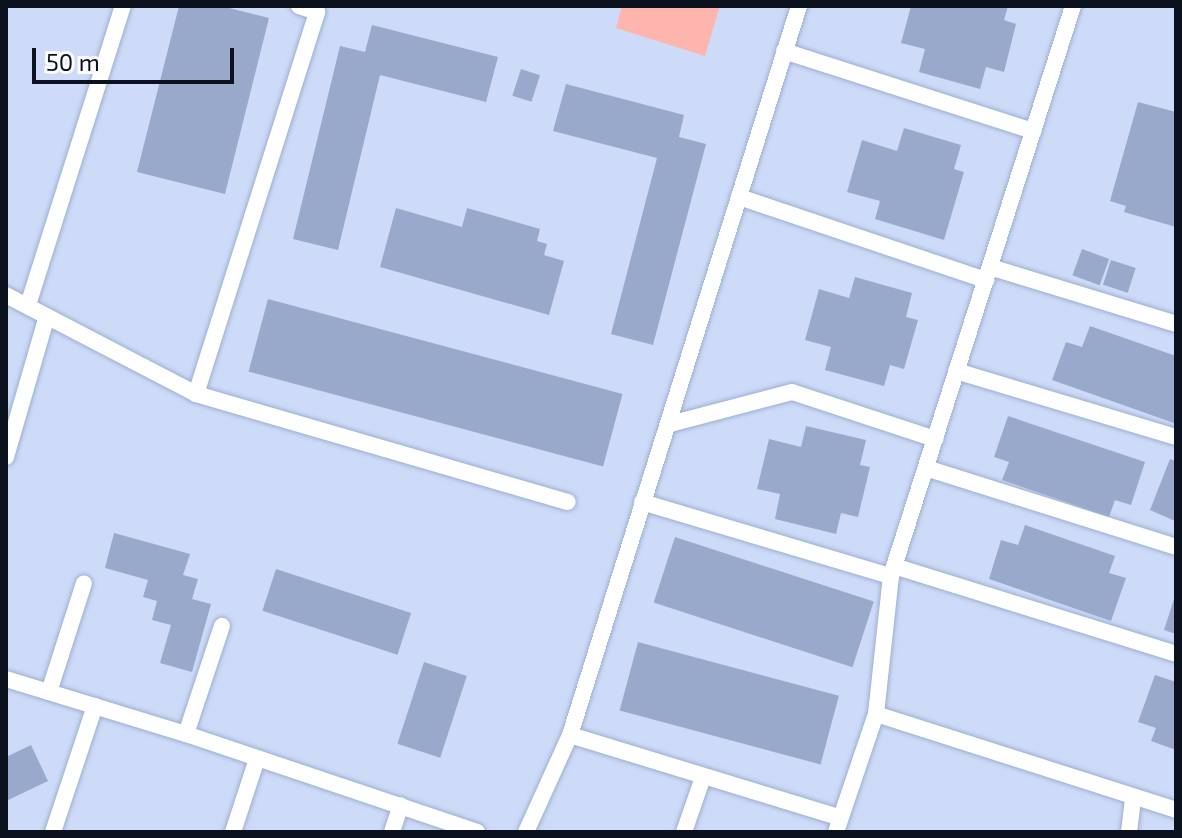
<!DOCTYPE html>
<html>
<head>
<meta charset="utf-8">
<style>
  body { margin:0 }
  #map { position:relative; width:1182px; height:838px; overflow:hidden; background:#cddbf8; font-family:"Exo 2",sans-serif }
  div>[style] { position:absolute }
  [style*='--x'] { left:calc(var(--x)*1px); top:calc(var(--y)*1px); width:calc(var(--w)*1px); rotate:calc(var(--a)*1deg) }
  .green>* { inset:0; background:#fdb5ad }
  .building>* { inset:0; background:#98a9cc; transform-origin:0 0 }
  .roads { filter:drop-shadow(0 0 2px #9daed1) drop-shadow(0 0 2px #9daed1) }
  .lane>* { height:16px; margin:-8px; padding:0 8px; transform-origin:8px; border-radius:8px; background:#fff }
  span { translate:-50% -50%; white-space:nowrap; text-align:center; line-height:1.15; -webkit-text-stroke:8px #fcfcfc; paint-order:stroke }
  .frame { position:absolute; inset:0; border:8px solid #0b111d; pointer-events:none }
  .scale { position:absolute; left:32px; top:48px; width:202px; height:36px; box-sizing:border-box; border:4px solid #0b111d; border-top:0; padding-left:10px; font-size:24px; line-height:28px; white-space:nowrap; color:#0b111d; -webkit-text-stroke:6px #fcfcfc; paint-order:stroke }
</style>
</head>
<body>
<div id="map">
  <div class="green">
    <div style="clip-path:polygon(622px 6px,720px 6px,705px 56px,616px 28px)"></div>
  </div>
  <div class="building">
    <div style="clip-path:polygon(179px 6px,221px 6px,269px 18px,225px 194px,137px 172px)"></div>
    <div style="clip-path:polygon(911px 6px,1008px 6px,1004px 20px,1016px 24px,1004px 72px,986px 67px,980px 89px,919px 72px,925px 49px,901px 43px)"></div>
    <div style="clip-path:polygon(372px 25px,498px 57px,486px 102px,380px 75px,338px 250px,293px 239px,340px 46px,365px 52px)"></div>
    <div style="left:521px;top:69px;width:20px;height:28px;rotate:18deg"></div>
    <div style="clip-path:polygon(566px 84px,684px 115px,679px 137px,706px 144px,653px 345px,611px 334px,657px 158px,553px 131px)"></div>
    <div style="clip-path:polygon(1138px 102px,1176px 112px,1176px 227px,1124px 212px,1126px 206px,1110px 201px)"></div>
    <div style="clip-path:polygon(904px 128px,961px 145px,954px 169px,964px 172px,944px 240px,875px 219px,880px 201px,847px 192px,862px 140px,897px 151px)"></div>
    <div style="clip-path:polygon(396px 208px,462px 227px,467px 208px,540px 229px,537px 241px,547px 244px,544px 255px,564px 261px,549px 315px,380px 267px)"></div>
    <div style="left:1082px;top:249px;width:29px;height:28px;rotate:20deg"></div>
    <div style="left:1111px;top:260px;width:26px;height:26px;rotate:18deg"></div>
    <div style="clip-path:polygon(855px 277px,912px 293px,906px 317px,918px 320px,904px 369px,890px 365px,884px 386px,825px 370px,831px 347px,805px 340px,819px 289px,849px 298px)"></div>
    <div style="left:268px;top:299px;width:367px;height:75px;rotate:15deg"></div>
    <div style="clip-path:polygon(1090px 326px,1176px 356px,1174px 423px,1052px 380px,1066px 342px,1082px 347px)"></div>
    <div style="clip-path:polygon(1008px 416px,1145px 462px,1131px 505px,1115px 500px,1109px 517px,1002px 480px,1009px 462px,994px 457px)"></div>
    <div style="clip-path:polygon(806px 426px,866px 440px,860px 465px,870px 467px,858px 517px,841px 513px,836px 534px,775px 519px,780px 494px,757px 489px,769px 439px,801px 447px)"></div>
    <div style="clip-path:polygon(1170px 459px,1176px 461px,1175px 521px,1150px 510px)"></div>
    <div style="clip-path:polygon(1025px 525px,1115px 556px,1109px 573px,1126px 578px,1111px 621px,989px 579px,1001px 540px,1018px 545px)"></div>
    <div style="clip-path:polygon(114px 533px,190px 554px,183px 575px,198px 579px,192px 599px,211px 604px,192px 672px,160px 663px,171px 625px,152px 620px,157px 601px,143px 597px,148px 580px,105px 568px)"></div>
    <div style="left:675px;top:537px;width:209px;height:69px;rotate:18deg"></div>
    <div style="left:276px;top:569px;width:142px;height:44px;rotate:18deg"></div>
    <div style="clip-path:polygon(1175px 596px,1176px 596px,1176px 634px,1164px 630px)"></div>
    <div style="left:638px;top:642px;width:208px;height:71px;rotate:15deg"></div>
    <div style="left:424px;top:662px;width:45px;height:86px;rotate:18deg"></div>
    <div style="clip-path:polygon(1155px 675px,1176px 682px,1176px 750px,1151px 741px,1156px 728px,1138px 722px)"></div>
    <div style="clip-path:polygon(31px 745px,48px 781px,6px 801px,6px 757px)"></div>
  </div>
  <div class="roads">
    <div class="lane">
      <div style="--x:784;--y:51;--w:262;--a:17.8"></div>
      <div style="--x:739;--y:197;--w:261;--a:18.6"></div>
      <div style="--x:990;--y:267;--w:195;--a:17"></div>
      <div style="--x:6;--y:295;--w:214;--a:27.5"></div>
      <div style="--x:196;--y:394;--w:387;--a:16.2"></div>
      <div style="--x:28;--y:305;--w:314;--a:-72.4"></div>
      <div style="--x:956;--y:371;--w:230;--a:16.7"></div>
      <div style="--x:196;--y:394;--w:401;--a:-72.4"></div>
      <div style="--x:317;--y:12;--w:19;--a:-162"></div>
      <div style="--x:670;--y:424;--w:126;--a:-14.7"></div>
      <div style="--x:792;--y:392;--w:151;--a:18.2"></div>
      <div style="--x:6;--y:457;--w:144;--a:-73.8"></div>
      <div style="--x:926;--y:468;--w:262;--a:17.5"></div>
      <div style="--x:642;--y:502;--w:260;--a:16.6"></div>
      <div style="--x:894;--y:566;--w:295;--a:17.3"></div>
      <div style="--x:6;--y:679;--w:188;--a:17"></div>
      <div style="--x:186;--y:734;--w:307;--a:18.6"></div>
      <div style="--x:49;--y:692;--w:114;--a:-72.2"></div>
      <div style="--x:876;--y:714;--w:315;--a:17.7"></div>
      <div style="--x:186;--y:734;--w:114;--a:-71.6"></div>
      <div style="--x:570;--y:735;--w:283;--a:17"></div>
      <div style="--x:53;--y:832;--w:133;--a:-71.6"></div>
      <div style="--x:233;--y:832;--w:77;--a:-71.8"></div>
      <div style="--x:392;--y:832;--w:28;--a:-72"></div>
      <div style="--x:526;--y:832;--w:107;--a:-65.6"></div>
      <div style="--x:570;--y:735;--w:764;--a:-72.56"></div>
      <div style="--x:684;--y:832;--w:58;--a:-70.9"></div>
      <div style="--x:836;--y:832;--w:125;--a:-71.3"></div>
      <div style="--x:876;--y:714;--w:139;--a:-83.8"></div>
      <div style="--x:891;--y:576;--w:598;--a:-72.29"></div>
      <div style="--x:1129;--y:832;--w:35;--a:-83"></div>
    </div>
  </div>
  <div class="frame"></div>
  <div class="scale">50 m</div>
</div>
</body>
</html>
